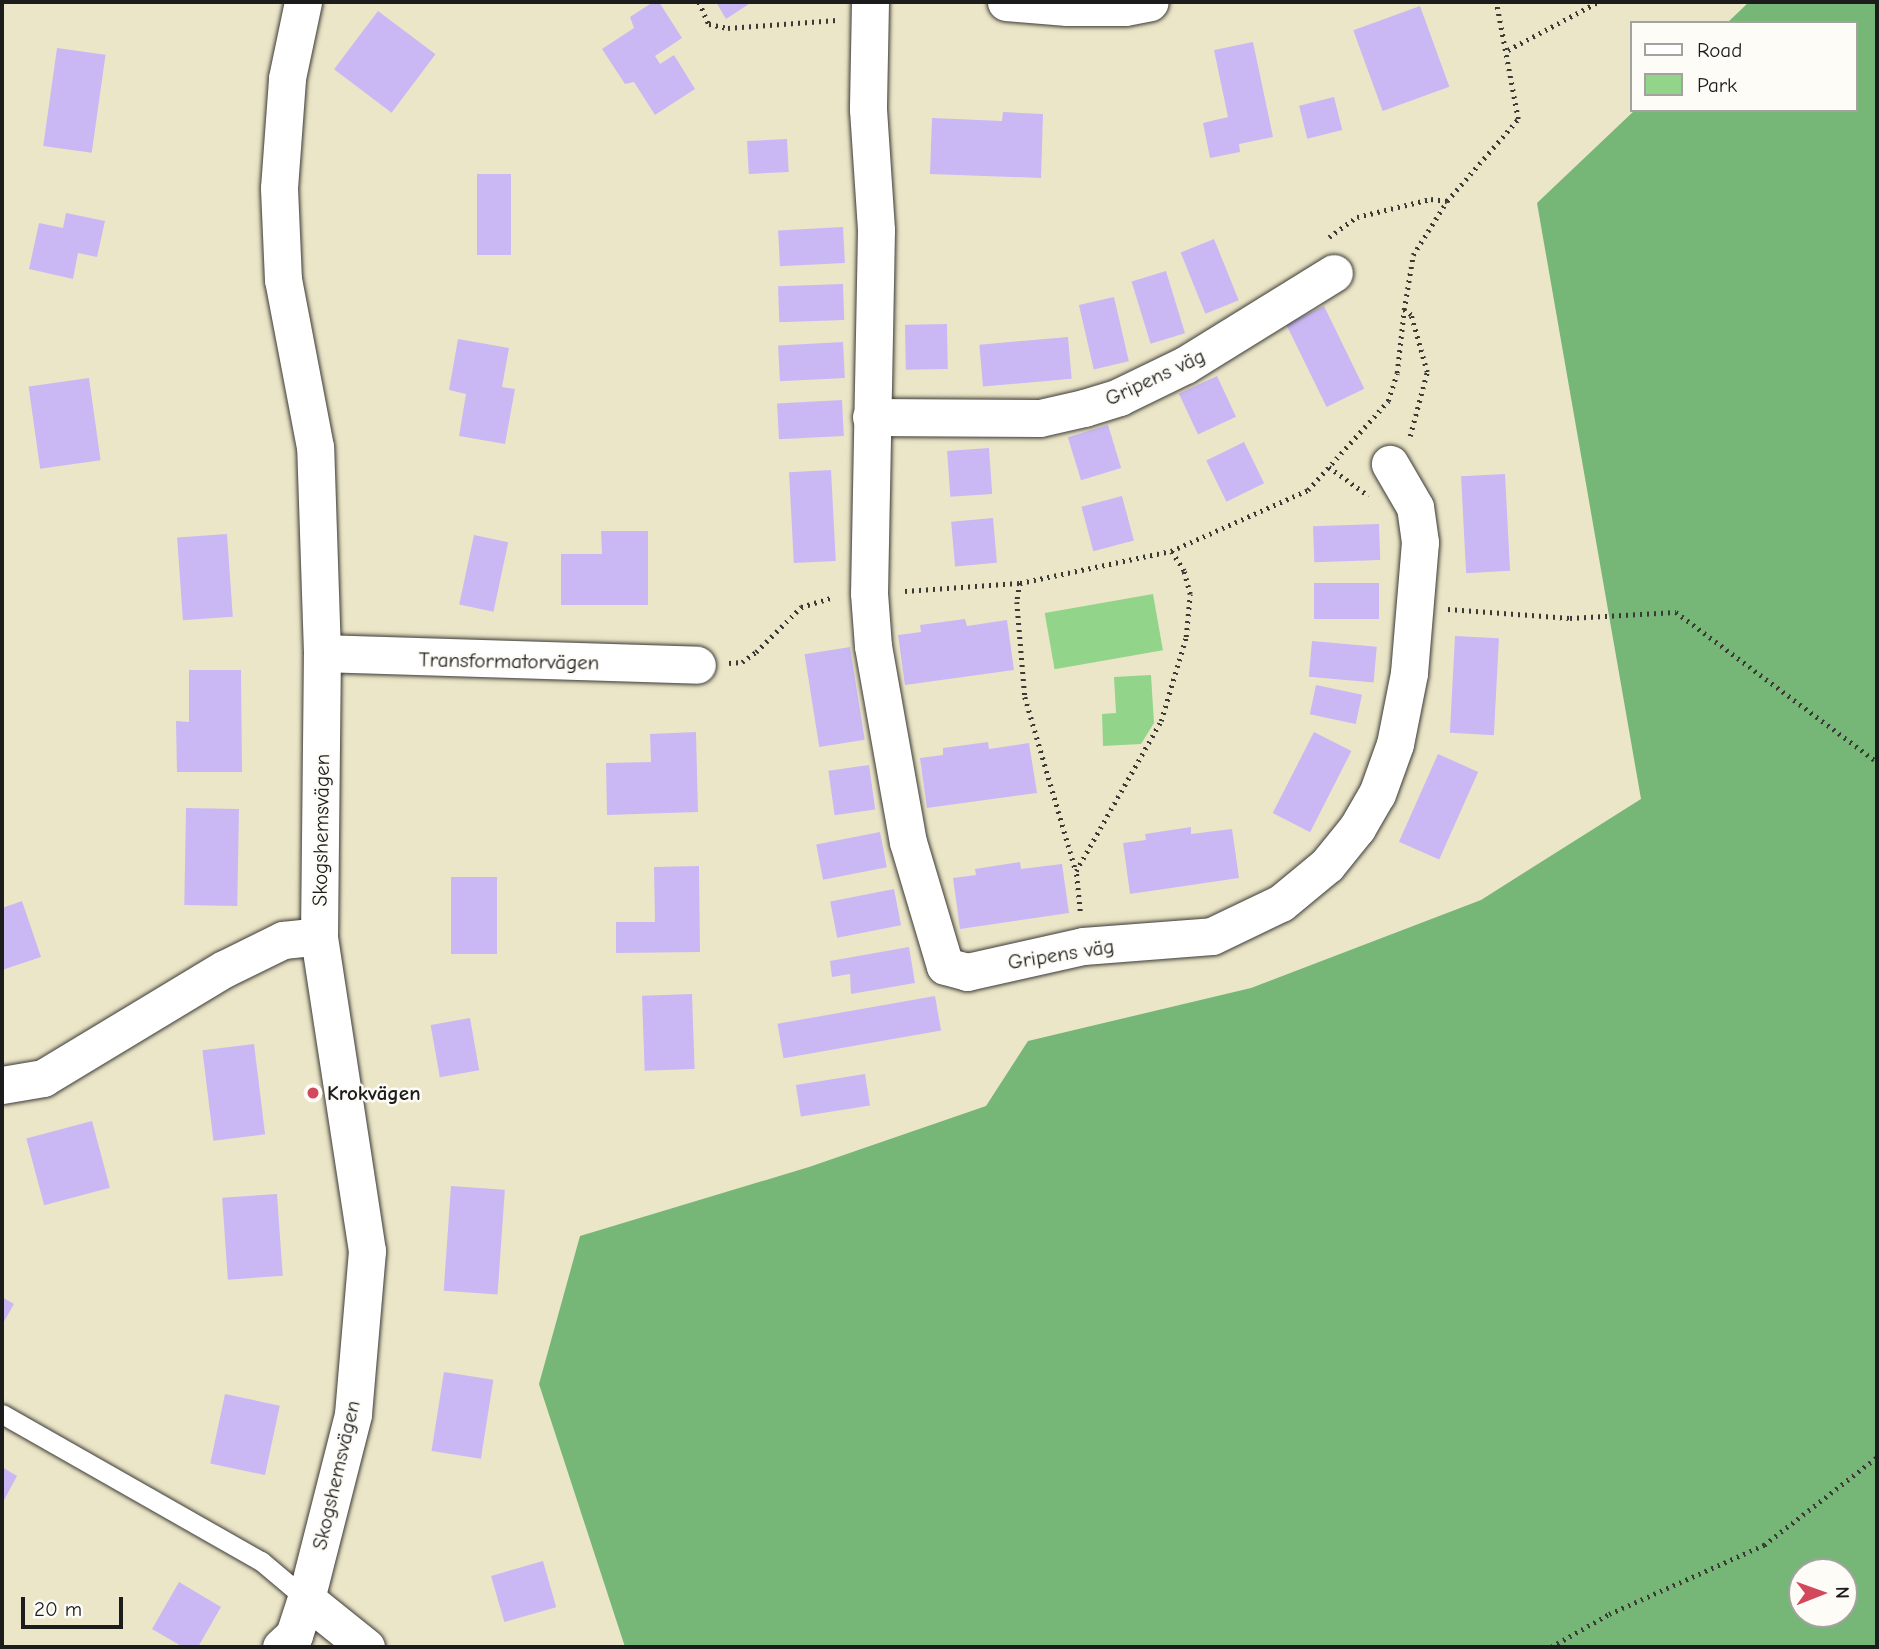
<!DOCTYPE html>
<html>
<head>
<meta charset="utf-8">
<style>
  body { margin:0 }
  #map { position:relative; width:1879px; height:1649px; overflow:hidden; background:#ece6c8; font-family:"Comic Neue",sans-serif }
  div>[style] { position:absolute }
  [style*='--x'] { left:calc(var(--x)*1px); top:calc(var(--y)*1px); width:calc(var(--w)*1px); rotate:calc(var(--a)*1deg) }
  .green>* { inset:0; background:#93d48b; transform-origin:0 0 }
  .forest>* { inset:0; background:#76b677 }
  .building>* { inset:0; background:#cab8f5; transform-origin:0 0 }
  .path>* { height:4.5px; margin-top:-2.25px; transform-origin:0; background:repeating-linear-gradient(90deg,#3b3a36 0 2px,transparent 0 7px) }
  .roads { filter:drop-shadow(0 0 2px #3b3a36) drop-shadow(0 0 2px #3b3a36) }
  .service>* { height:19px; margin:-9.5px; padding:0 9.5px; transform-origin:9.5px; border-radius:9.5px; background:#fff }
  .minor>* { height:37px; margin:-18.5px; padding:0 18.5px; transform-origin:18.5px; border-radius:18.5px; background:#fff }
  .dots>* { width:19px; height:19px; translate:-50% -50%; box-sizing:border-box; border:4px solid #fdfcf7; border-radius:50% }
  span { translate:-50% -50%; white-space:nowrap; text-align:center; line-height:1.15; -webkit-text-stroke:5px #fdfcf7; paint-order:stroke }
  .street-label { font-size:21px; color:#1c1c1c }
  .poi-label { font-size:21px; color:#1c1c1c; font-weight:700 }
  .left { translate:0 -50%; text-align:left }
  .frame { position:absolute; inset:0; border:4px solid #1c1c1c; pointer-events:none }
  .legend { position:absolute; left:1630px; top:21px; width:228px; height:91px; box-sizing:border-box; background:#fdfcf7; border:2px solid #a3a29f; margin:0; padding:9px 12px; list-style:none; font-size:21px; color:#1c1c1c }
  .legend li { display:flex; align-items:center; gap:14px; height:35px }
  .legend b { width:35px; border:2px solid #a3a29f }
  .north { position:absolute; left:1788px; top:1558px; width:70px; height:70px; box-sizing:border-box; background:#fdfcf7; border:2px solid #a3a29f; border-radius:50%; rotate:89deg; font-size:19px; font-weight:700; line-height:28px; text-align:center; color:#1c1c1c }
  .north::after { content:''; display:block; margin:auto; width:24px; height:32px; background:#d1495b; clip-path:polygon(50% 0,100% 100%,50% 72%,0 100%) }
  .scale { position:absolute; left:21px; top:1597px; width:102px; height:32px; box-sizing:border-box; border:4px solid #1c1c1c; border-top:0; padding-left:9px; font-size:21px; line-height:24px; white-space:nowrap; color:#1c1c1c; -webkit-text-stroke:5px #fdfcf7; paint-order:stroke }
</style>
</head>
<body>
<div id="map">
  <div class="green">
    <div style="left:1153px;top:594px;width:57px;height:110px;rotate:80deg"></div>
    <div style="clip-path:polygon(1151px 675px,1154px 723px,1141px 744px,1103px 746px,1102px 714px,1116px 713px,1114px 677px)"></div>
  </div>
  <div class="forest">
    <div style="clip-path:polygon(evenodd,1749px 2px,1877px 2px,1877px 1647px,625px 1647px,539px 1384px,580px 1236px,809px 1167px,986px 1106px,1028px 1041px,1251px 988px,1481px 900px,1641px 799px,1537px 203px,1635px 110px,1856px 110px,1856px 23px,1727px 23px,1749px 2px,1802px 1572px,1844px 1572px,1844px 1614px,1802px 1614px,1802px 1572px)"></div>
  </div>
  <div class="building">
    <div style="clip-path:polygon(653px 2px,659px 2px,682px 38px,655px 56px,660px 64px,674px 55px,695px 89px,655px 115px,634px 82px,625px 84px,602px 49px,634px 28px,630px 17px)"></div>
    <div style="clip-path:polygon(716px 2px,752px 2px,726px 19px)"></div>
    <div style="left:1420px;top:6px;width:86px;height:71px;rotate:70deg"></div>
    <div style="left:378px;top:11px;width:72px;height:73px;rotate:37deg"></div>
    <div style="clip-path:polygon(1253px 42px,1273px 137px,1239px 144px,1240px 152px,1210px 158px,1203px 123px,1228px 117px,1214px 50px)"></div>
    <div style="left:57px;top:48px;width:49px;height:99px;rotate:8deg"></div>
    <div style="left:1334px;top:97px;width:34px;height:36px;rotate:76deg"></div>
    <div style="clip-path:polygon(1003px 112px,1043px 114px,1041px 178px,930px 174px,932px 118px,1002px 121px)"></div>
    <div style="left:787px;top:139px;width:33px;height:40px;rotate:87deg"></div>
    <div style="left:477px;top:174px;width:34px;height:81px"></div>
    <div style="clip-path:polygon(66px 213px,105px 221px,97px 257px,78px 253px,73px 279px,29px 269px,39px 223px,63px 228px)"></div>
    <div style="left:843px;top:227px;width:36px;height:65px;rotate:87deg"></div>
    <div style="left:1214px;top:239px;width:66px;height:36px;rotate:68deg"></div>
    <div style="left:1166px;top:271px;width:65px;height:36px;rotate:73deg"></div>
    <div style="left:843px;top:284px;width:36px;height:65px;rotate:88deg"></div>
    <div style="left:1114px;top:297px;width:66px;height:36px;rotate:77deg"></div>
    <div style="left:1324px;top:306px;width:92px;height:42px;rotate:64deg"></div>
    <div style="left:947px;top:324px;width:45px;height:42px;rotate:89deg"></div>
    <div style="left:1068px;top:337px;width:42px;height:89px;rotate:85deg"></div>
    <div style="clip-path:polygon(458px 339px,509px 348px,502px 387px,515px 389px,505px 444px,459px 436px,466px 394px,449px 390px)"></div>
    <div style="left:843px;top:342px;width:36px;height:65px;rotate:87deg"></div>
    <div style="left:1217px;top:376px;width:45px;height:42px;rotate:65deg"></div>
    <div style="left:89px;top:378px;width:83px;height:61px;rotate:82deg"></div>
    <div style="left:842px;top:400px;width:36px;height:65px;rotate:87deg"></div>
    <div style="left:1108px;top:425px;width:45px;height:42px;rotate:73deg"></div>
    <div style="left:1244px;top:442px;width:46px;height:42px;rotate:64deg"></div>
    <div style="left:989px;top:448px;width:46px;height:42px;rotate:86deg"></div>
    <div style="left:831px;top:470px;width:91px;height:42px;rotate:87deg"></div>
    <div style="left:1505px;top:474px;width:97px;height:44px;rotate:87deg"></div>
    <div style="left:1122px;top:496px;width:46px;height:42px;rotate:75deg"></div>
    <div style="left:993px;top:518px;width:45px;height:42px;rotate:85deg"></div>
    <div style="left:1379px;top:524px;width:36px;height:66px;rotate:88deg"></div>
    <div style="clip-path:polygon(601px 531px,648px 531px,648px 605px,561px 605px,561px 554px,602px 554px)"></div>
    <div style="left:227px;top:534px;width:83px;height:50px;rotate:86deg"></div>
    <div style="left:474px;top:535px;width:35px;height:71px;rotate:12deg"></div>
    <div style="left:1314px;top:583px;width:65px;height:36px"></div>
    <div style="clip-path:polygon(965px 619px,967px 626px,1007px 620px,1014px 670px,905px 685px,898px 635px,921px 632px,920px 625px)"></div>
    <div style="left:1455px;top:636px;width:44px;height:97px;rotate:3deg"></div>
    <div style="left:1312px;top:641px;width:65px;height:36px;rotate:5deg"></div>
    <div style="left:850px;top:647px;width:94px;height:46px;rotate:81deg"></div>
    <div style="clip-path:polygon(189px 670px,241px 670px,242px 772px,177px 772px,176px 721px,189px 722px)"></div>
    <div style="left:1316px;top:685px;width:47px;height:30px;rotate:12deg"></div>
    <div style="clip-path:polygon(696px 732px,698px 812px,607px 815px,606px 763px,651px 762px,650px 734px)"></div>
    <div style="left:1314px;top:732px;width:42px;height:91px;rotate:27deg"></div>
    <div style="clip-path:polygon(988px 742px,989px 749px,1029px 743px,1037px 793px,927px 808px,920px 758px,943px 755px,943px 748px)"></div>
    <div style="left:1438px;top:754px;width:44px;height:96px;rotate:24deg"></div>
    <div style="left:869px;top:765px;width:45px;height:41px;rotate:82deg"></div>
    <div style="left:186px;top:808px;width:53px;height:97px;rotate:1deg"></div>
    <div style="clip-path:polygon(1191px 827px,1191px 834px,1232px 829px,1239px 878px,1130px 894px,1123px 843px,1146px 840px,1145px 834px)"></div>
    <div style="left:880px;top:832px;width:36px;height:65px;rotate:79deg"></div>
    <div style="clip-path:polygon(1020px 862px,1021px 869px,1062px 864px,1069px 913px,960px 929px,953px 878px,976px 875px,975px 869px)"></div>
    <div style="clip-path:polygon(699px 866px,700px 952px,616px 953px,616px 922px,655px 922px,654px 867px)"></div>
    <div style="left:451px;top:877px;width:46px;height:77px"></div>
    <div style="left:894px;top:889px;width:37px;height:65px;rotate:79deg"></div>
    <div style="clip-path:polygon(22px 901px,41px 957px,2px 970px,2px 908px)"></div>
    <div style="clip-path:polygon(909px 947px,915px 983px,851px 994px,850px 974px,832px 977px,830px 961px)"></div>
    <div style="left:692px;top:994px;width:75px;height:50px;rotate:88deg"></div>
    <div style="left:935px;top:996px;width:35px;height:160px;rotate:80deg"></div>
    <div style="left:470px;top:1018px;width:53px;height:40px;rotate:80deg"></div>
    <div style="left:254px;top:1044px;width:91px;height:52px;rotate:83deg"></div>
    <div style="left:865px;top:1074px;width:32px;height:70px;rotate:81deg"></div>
    <div style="left:92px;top:1121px;width:69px;height:68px;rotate:75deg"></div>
    <div style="left:451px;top:1186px;width:54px;height:105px;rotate:4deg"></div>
    <div style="left:277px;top:1194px;width:82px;height:55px;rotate:86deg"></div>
    <div style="clip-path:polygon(2px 1297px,14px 1304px,2px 1325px)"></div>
    <div style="left:444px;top:1372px;width:50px;height:80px;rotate:9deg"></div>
    <div style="left:225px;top:1394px;width:56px;height:71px;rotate:12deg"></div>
    <div style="clip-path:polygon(2px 1467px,17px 1476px,2px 1504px)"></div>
    <div style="left:543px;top:1561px;width:48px;height:54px;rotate:74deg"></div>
    <div style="clip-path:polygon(179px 1582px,221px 1607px,198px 1647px,183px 1647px,152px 1629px)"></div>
  </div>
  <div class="path">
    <div style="--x:699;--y:2;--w:24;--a:66"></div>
    <div style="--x:709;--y:24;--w:19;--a:12"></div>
    <div style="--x:728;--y:28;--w:109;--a:-4.2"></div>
    <div style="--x:1508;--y:50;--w:102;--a:-28.1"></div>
    <div style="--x:1329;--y:237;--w:34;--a:-36"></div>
    <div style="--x:1357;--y:217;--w:76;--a:-13.7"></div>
    <div style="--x:1431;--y:199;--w:16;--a:7"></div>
    <div style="--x:1447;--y:201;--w:108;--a:-49.1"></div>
    <div style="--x:1518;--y:119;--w:119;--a:-100.6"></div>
    <div style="--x:1410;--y:436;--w:66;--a:-75.1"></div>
    <div style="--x:1427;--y:372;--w:59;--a:-105.7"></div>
    <div style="--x:1411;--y:315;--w:9;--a:-144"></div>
    <div style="--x:1404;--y:310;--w:56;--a:-80.7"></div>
    <div style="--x:1413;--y:255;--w:64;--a:-57.8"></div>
    <div style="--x:1329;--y:467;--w:49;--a:35.9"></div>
    <div style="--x:1020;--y:583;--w:19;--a:99"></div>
    <div style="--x:1017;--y:602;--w:95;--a:85.2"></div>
    <div style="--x:1025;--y:697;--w:181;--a:73.7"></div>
    <div style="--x:905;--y:591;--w:115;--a:-4"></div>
    <div style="--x:1020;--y:583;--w:154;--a:-12"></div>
    <div style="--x:1171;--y:551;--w:150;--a:-24"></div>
    <div style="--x:1308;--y:490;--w:120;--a:-48"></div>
    <div style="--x:1388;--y:401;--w:29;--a:-72"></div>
    <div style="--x:1397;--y:373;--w:63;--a:-83.7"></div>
    <div style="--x:1448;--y:609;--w:122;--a:4.2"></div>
    <div style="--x:1570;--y:618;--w:106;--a:-3.2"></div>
    <div style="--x:1676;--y:612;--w:251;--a:36.7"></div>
    <div style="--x:729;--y:663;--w:13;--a:-4"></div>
    <div style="--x:742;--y:662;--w:17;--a:-36"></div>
    <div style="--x:756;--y:652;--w:64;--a:-45"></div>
    <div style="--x:801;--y:607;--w:34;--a:-17"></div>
    <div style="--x:1080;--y:911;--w:40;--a:-95.7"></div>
    <div style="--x:1076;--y:871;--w:172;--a:-60.5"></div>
    <div style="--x:1161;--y:721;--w:88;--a:-73.4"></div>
    <div style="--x:1186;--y:637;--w:43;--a:-84.7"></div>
    <div style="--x:1190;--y:594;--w:24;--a:-105"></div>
    <div style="--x:1184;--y:571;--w:24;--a:-123"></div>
    <div style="--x:1551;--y:1647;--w:67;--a:-29.6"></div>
    <div style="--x:1609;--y:1614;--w:170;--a:-24"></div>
    <div style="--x:1764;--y:1545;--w:143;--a:-37.9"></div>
  </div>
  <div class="roads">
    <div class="service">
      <div style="--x:2;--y:1414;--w:298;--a:29.6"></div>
      <div style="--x:261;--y:1561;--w:59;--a:40.2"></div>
    </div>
    <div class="minor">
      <div style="--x:870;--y:2;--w:107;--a:91.1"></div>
      <div style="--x:868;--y:109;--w:121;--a:86.2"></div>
      <div style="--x:876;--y:230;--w:363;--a:91.1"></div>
      <div style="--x:869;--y:593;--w:53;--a:85.7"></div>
      <div style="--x:873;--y:646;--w:199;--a:79.9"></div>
      <div style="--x:908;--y:842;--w:129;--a:73.4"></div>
      <div style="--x:945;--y:966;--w:23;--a:15"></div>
      <div style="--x:967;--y:972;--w:119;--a:-12.6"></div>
      <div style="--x:1083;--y:946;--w:129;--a:-4.4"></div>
      <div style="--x:1212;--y:936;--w:76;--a:-25.6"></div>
      <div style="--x:1281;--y:903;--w:60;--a:-39.6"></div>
      <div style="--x:1327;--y:865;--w:48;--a:-51"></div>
      <div style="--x:1357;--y:828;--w:39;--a:-60"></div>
      <div style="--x:1377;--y:794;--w:53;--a:-70.2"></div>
      <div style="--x:1395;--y:744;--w:72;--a:-78.8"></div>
      <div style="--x:1409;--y:673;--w:131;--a:-85.2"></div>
      <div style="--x:1420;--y:542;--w:35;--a:-98"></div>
      <div style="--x:1415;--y:507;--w:50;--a:-120.2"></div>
      <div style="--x:1006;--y:2;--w:61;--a:4.7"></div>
      <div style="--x:1067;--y:7;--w:58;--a:0"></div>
      <div style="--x:1125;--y:7;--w:25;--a:-11"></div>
      <div style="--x:871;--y:417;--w:169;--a:0.3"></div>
      <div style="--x:1040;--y:418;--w:45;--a:-12.8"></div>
      <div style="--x:1084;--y:408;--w:37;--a:-17"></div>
      <div style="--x:1119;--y:397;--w:73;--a:-25.9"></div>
      <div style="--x:1185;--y:365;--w:175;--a:-31.7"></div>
      <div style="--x:322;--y:653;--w:375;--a:1.8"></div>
      <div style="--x:2;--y:1085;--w:42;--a:-9.7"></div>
      <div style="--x:43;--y:1078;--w:211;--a:-31.1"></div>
      <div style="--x:224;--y:969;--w:66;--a:-26.2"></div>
      <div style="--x:283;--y:940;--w:36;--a:-6"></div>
      <div style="--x:306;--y:1599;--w:77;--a:38.7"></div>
      <div style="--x:281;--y:1647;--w:18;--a:-43"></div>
      <div style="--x:294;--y:1635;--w:38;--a:-72"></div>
      <div style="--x:306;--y:1599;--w:191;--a:-75.7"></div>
      <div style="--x:353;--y:1414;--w:164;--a:-85.1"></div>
      <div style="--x:367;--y:1251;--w:319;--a:-98.7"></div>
      <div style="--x:319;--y:936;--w:283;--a:-89.4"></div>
      <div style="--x:322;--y:653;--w:206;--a:-91.9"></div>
      <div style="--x:315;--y:447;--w:170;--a:-100.8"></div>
      <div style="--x:283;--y:280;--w:92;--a:-92.5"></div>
      <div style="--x:279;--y:188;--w:110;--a:-85.8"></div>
      <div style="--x:287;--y:78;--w:78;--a:-78.1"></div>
    </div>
  </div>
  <div class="dots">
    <div style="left:313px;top:1093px;background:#d1495b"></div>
  </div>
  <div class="street-label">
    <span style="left:1155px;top:377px;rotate:-25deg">Gripens väg</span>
    <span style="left:509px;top:661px;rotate:1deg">Transformatorvägen</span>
    <span style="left:321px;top:830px;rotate:-89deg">Skogshemsvägen</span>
    <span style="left:1061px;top:954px;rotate:-9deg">Gripens väg</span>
    <span style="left:336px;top:1475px;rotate:-77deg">Skogshemsvägen</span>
  </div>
  <div class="poi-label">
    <span class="left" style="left:327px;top:1093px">Krokvägen</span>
  </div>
  <div class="frame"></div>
  <ul class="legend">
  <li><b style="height:9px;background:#fff"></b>Road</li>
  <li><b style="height:19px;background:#93d48b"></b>Park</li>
  </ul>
  <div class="north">N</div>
  <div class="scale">20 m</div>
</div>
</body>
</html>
